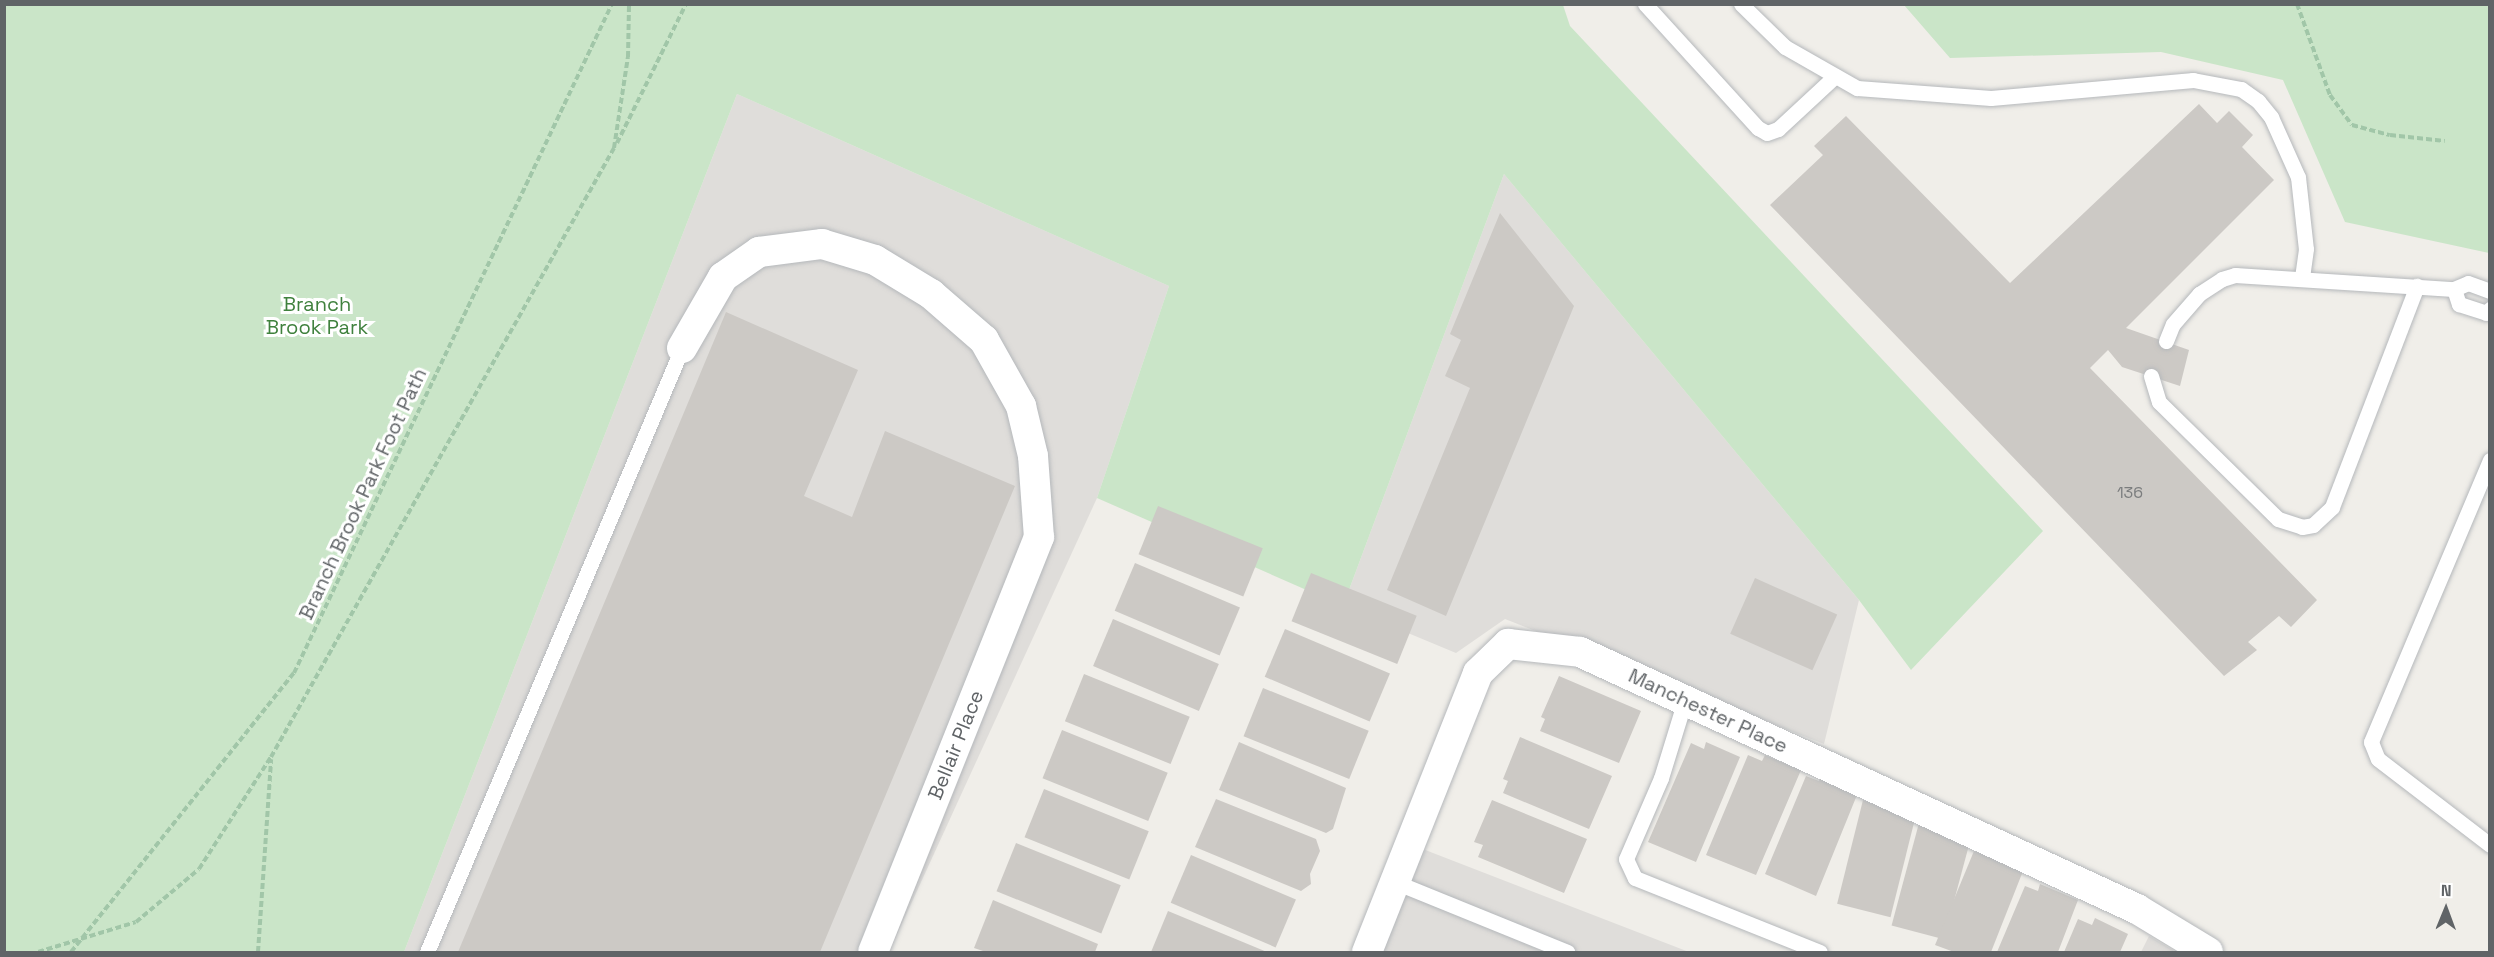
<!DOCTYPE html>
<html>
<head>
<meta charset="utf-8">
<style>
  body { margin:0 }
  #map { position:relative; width:2494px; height:957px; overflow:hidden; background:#f0eee9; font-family:"Space Grotesk",sans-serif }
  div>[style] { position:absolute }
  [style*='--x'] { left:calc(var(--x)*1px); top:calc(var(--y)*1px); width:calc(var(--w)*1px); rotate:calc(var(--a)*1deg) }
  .industrial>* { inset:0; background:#dfddda }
  .green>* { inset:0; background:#cae5c8 }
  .building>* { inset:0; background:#ccc9c5; transform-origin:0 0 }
  .path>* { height:4px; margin-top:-2px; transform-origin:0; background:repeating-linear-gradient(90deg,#a1c6a8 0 6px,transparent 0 9px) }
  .roads { filter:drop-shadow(0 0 2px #b5b8bb) drop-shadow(0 0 2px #b5b8bb) }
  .lane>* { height:15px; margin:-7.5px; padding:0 7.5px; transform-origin:7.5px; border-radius:7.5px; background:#fff }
  .street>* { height:30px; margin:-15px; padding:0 15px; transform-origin:15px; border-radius:15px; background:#fff }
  span { translate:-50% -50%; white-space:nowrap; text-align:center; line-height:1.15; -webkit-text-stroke:6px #fff; paint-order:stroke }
  .number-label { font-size:16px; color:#7b7d7e }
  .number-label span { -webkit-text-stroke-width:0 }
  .park-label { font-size:20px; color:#3f813d }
  .street-label { font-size:20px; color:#606467 }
  .frame { position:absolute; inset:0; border:6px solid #606467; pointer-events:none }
  .north { position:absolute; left:2416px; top:879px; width:60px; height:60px; -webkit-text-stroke:4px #fff; paint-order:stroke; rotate:1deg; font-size:16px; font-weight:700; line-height:24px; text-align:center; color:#606467 }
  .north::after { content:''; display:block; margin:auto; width:21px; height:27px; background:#606467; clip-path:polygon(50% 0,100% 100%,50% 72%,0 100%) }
</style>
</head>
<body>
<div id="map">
  <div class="industrial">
    <div style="clip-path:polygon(737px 94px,1169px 286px,1097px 498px,889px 952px,404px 952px)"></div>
    <div style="clip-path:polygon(1504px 174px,1859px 600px,1824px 744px,1505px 619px,1456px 653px,1343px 606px)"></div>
    <div style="clip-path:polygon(1402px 841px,1689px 952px,1360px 952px)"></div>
    <div style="clip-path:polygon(2149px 936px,2176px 952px,2141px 952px)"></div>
  </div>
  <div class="green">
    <div style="clip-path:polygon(5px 5px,1563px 5px,1570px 26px,2043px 531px,1911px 670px,1859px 600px,1504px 174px,1343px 606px,1097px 498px,1169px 286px,737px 94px,404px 952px,5px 952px)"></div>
    <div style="clip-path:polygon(1904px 5px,2489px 5px,2489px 253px,2345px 222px,2283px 80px,2161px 52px,1950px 58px)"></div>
  </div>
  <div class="building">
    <div style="clip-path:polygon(2199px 104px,2217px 123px,2229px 111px,2253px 135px,2242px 147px,2274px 180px,2126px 328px,2189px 350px,2180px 386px,2122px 367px,2108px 350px,2090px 368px,2317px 600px,2291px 627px,2279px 616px,2248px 642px,2257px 650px,2224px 676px,1770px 205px,1823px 155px,1814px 146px,1846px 116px,2010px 283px)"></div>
    <div style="clip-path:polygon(1500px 213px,1574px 306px,1446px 616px,1387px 590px,1470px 388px,1445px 376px,1461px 340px,1450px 334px)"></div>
    <div style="clip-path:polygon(726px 312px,858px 370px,804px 496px,852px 517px,885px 431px,1015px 486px,820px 952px,458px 952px)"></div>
    <div style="left:1158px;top:506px;width:113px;height:52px;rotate:22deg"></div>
    <div style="left:1135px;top:563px;width:114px;height:52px;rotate:23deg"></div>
    <div style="left:1311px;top:573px;width:114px;height:52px;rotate:22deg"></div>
    <div style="left:1755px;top:578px;width:90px;height:61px;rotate:24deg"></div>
    <div style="left:1113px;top:619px;width:115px;height:51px;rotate:23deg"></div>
    <div style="left:1285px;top:629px;width:114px;height:52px;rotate:23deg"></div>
    <div style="left:1084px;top:674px;width:114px;height:51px;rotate:22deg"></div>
    <div style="clip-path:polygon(1559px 676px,1641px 711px,1619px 763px,1540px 731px,1545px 719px,1541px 717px)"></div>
    <div style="left:1263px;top:688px;width:114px;height:52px;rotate:22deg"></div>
    <div style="left:1062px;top:730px;width:114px;height:52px;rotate:22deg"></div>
    <div style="clip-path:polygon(1520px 737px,1612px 776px,1589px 829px,1503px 793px,1508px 781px,1503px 779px)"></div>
    <div style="clip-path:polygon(1239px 742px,1346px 788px,1333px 829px,1326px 833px,1219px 790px)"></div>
    <div style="clip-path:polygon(1706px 742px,1740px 757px,1696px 862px,1648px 842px,1691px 743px,1704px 749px)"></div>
    <div style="clip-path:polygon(1748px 755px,1762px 761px,1765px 755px,1801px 770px,1756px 875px,1706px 855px)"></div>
    <div style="clip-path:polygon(1821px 775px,1859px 790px,1816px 896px,1765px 874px,1806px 776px,1819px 781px)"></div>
    <div style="left:1044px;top:789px;width:113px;height:52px;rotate:22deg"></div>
    <div style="clip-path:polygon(1216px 799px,1316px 839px,1320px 851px,1310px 874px,1311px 884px,1301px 891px,1195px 847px)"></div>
    <div style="clip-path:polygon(1492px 800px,1587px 839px,1564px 893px,1478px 857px,1483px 845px,1474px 842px)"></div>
    <div style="left:1863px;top:800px;width:55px;height:107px;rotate:14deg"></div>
    <div style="left:1919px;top:823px;width:54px;height:106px;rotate:15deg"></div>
    <div style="left:1016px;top:843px;width:113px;height:52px;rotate:22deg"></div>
    <div style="clip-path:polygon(1974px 851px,2025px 866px,1991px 952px,1954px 952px,1935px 945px)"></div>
    <div style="left:1191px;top:855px;width:114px;height:52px;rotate:23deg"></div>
    <div style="clip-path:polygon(2040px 884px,2078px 900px,2058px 952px,1997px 952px,2025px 886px,2038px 891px)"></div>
    <div style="clip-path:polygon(993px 900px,1098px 944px,1095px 952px,986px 952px,974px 948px)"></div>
    <div style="clip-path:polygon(1168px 911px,1267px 952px,1151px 952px)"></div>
    <div style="clip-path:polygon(2095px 918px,2128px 934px,2120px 952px,2064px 952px,2078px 919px,2092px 925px)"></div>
  </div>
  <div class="path">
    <div style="--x:2297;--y:4;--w:97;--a:70.1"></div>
    <div style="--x:2330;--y:95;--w:37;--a:54"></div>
    <div style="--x:2352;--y:125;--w:39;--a:15"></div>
    <div style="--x:2390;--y:135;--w:55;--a:6.2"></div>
    <div style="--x:617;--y:143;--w:155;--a:-63.6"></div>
    <div style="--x:38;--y:952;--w:102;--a:-17"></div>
    <div style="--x:136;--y:922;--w:82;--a:-40.1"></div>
    <div style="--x:199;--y:869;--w:133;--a:-57.3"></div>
    <div style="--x:271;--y:757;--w:699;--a:-60.61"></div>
    <div style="--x:614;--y:148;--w:92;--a:-81.3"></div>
    <div style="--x:628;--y:57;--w:53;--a:-88.9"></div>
    <div style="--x:71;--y:952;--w:357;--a:-51.4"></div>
    <div style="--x:294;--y:673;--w:741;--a:-64.58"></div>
    <div style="--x:258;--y:952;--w:193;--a:-86.1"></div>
  </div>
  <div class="roads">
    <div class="lane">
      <div style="--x:1645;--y:4;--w:168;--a:47.7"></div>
      <div style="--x:1758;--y:128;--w:10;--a:29"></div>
      <div style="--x:1767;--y:133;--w:12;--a:-20"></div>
      <div style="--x:1778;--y:129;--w:78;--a:-42.9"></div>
      <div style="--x:1741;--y:4;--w:62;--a:44.3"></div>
      <div style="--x:1785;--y:47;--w:83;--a:29.7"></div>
      <div style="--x:1857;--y:88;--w:134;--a:4.3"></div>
      <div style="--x:1991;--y:98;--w:203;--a:-5.1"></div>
      <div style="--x:2193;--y:80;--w:49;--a:10.6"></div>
      <div style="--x:2241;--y:89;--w:21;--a:35"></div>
      <div style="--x:2258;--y:101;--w:21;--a:51"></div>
      <div style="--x:2271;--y:117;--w:66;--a:65.8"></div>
      <div style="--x:2298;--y:177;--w:72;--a:83.7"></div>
      <div style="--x:2306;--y:249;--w:29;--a:98"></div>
      <div style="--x:2454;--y:289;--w:16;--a:72"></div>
      <div style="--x:2459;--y:304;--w:28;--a:18"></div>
      <div style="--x:2486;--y:313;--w:6;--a:-45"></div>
      <div style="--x:2166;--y:341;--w:18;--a:-68"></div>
      <div style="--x:2173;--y:324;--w:40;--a:-49"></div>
      <div style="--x:2199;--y:294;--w:27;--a:-33"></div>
      <div style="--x:2222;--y:279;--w:14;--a:-17"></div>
      <div style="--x:2235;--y:275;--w:219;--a:3.7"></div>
      <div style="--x:2454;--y:289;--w:15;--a:-23"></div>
      <div style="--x:2468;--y:283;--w:23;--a:20"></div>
      <div style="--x:2151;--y:376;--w:27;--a:73"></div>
      <div style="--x:2159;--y:402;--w:167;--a:44.5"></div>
      <div style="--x:2278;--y:519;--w:25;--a:18"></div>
      <div style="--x:2302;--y:527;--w:11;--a:-10"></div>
      <div style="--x:2313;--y:525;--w:26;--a:-43"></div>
      <div style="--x:2332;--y:507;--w:237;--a:-69"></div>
      <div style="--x:2490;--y:460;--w:306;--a:112.9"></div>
      <div style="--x:2371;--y:742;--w:18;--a:68"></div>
      <div style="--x:2378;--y:759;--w:141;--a:37.5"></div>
      <div style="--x:1685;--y:700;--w:82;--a:107.1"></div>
      <div style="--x:1661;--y:778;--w:88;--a:113.4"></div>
      <div style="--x:1626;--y:859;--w:21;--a:65"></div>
      <div style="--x:1635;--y:878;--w:199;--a:21.8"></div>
      <div style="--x:1395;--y:882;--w:186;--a:22.1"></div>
      <div style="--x:427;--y:952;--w:656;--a:-67.11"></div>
    </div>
    <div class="street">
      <div style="--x:682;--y:348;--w:82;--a:-60"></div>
      <div style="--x:723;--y:277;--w:44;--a:-34.8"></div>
      <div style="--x:759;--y:252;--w:64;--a:-7.2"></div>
      <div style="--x:822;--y:244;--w:55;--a:16.8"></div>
      <div style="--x:875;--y:260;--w:66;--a:31.3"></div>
      <div style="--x:931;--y:294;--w:70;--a:41"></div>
      <div style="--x:984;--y:340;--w:76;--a:60.7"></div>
      <div style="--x:1021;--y:406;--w:51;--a:76.5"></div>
      <div style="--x:1033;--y:456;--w:81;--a:85.8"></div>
      <div style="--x:1039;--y:537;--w:447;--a:111.8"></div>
      <div style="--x:1367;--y:952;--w:300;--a:-68.3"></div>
      <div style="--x:1478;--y:673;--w:42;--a:-44"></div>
      <div style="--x:1508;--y:644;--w:72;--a:6.3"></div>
      <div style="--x:1580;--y:652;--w:613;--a:24.77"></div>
      <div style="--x:2137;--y:909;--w:83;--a:31.2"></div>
    </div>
  </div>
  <div class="number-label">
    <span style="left:2130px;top:493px">136</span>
  </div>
  <div class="park-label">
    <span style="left:317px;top:316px">Branch<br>Brook Park</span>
  </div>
  <div class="street-label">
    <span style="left:363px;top:494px;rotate:-65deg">Branch Brook Park Foot Path</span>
    <span style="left:1708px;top:711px;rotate:25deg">Manchester Place</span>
    <span style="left:956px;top:745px;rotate:-68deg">Bellair Place</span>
  </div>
  <div class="frame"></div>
  <div class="north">N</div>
</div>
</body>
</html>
